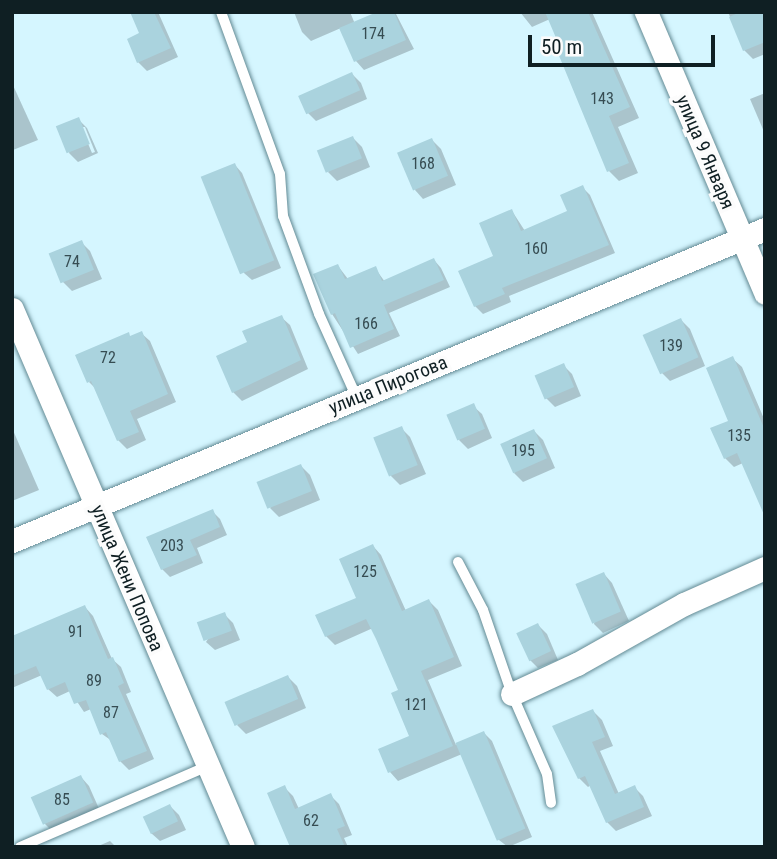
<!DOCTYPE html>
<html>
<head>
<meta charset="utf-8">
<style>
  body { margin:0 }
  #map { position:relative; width:777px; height:859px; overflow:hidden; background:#d5f6ff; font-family:"Roboto Condensed",sans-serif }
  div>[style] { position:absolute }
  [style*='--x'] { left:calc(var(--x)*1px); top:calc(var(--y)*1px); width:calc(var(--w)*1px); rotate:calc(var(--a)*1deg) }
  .shadow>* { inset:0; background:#0003 }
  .building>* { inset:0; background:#aad3de; transform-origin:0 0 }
  .roads { filter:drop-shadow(0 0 2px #638a94) drop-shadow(0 0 2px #638a94) }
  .lane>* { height:10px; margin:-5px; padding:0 5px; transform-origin:5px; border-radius:5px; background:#fff }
  .street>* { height:23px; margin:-11.5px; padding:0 11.5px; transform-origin:11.5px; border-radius:11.5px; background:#fff }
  span { translate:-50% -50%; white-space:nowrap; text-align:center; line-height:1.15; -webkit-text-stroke:7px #fcfcfc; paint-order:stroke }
  .number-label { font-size:16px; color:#364c52 }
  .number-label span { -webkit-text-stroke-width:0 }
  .street-label { font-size:19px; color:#0f1f23 }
  .frame { position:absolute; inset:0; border:14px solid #0f1f23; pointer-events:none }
  .scale { position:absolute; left:528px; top:35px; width:187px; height:32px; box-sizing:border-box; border:4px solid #0f1f23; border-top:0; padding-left:9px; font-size:21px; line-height:24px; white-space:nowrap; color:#0f1f23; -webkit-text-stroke:5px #fcfcfc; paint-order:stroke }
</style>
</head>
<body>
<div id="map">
  <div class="shadow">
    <div style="clip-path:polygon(132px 12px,158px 12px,178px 57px,147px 71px,138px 62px,141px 34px)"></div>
    <div style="clip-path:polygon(294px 12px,350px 12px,355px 24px,381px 12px,395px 12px,414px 49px,364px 70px,356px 61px,341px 28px,311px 41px,302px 32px)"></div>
    <div style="clip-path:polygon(520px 12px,592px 12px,639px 118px,618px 127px,638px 173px,619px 181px,609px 171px,550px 19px,532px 27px)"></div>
    <div style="clip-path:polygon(728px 12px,765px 12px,765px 54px,753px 59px,744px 50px)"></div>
    <div style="clip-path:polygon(352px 74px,361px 83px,367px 99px,316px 121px,307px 112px)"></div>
    <div style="clip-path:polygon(12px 83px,38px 140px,13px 150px,12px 150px)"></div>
    <div style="clip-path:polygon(765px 93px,765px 134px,750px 99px)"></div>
    <div style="clip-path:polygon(evenodd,78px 119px,87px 128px,98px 153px,78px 162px,69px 153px,78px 119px,81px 127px,85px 127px,95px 152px,92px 153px,81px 127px)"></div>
    <div style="clip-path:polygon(353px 138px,362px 147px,370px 167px,337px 181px,328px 172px)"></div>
    <div style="clip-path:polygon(432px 140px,441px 149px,456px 185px,423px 199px,415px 190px)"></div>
    <div style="clip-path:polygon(235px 165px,242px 173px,281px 268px,252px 280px,244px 273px)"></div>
    <div style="clip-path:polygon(582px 187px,590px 195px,615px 253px,509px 296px,511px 302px,483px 314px,475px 306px,512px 211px,525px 231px,569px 212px)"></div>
    <div style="clip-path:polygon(81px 242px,90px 251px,102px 279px,72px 291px,63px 282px)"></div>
    <div style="clip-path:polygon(434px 260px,441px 268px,450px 287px,389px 313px,400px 336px,358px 354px,332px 314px,338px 266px,348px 279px,375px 268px,385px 282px)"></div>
    <div style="clip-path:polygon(281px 317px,290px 325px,308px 369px,242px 401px,233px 392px)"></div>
    <div style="clip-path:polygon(681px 320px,690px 329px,705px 366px,670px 381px,661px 372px)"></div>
    <div style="clip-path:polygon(141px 333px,150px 341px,176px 402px,137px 419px,146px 440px,127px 449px,118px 440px,97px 390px,89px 382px,131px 337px)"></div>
    <div style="clip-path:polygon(733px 359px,742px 367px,765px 421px,765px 513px,743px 463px,734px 467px,725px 458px,731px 422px)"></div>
    <div style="clip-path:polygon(563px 365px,572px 374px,581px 396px,555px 407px,546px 398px,537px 376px)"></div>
    <div style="clip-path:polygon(473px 406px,482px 414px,492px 438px,468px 449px,459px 440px)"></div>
    <div style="clip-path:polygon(12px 428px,39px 490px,12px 501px)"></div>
    <div style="clip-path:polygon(401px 428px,410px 437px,426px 474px,400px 485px,391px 476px)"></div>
    <div style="clip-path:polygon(534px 431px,543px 440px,555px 468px,523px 482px,514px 473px)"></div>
    <div style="clip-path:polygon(301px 466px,310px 475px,320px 500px,279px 517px,270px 508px)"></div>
    <div style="clip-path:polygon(212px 511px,220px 519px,227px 535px,197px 548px,203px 563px,170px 577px,162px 569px,149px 538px)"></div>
    <div style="clip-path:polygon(373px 546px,381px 555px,406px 611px,429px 601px,438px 610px,462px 666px,428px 680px,456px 745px,484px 733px,492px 741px,532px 837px,508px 847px,499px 840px,462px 754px,398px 781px,390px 772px,380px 750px,412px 737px,401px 691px,373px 628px,335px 645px,326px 636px,358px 599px)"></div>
    <div style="clip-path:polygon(604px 574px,612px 583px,629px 621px,603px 633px,594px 624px)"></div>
    <div style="clip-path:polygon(85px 607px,93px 616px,112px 659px,121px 667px,131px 692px,126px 694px,154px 759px,129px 770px,120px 761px,112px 741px,102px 734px,91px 709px,84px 712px,70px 691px,57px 697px,48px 689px,42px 675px,12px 688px,12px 638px)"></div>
    <div style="clip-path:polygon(224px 614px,233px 623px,240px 640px,215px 650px,206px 642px)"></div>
    <div style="clip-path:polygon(538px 625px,547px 634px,558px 660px,538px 668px,530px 660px)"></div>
    <div style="clip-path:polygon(288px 677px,297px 686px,306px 708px,246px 734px,237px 725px)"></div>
    <div style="clip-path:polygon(593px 711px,602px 720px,613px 746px,600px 751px,619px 794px,634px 787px,643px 796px,652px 816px,616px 831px,607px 822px,591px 785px,588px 787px,579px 778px)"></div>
    <div style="clip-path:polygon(81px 777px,89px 786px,100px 811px,53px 832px,44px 823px)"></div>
    <div style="clip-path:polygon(284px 787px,293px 796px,299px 809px,330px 795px,339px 804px,352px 835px,344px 838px,348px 847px,290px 847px)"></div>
    <div style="clip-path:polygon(170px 806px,179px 815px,186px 830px,160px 841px,151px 833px)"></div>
    <div style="clip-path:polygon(110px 841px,116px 847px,96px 847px)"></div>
  </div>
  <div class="building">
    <div style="clip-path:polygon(130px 12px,154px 12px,171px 48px,137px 63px,127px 39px,139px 33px)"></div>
    <div style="clip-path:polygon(377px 12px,394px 12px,406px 40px,354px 62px,339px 28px)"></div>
    <div style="clip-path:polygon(545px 12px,588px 12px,630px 107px,609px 116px,629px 163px,607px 172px,555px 46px,559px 45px)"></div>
    <div style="clip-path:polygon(740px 12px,765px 12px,765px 42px,743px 51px,729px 17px)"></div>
    <div style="left:352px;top:72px;width:20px;height:59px;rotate:66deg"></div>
    <div style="left:79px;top:117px;width:29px;height:25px;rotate:68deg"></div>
    <div style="left:353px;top:136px;width:24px;height:39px;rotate:68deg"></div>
    <div style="left:432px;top:138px;width:41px;height:38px;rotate:67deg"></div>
    <div style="left:235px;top:163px;width:105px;height:37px;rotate:68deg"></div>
    <div style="clip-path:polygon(583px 185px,609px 245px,502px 288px,505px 294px,474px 307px,458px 271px,493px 256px,479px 223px,512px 209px,521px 231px,567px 211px,560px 195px)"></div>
    <div style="left:82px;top:240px;width:32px;height:36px;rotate:68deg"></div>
    <div style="clip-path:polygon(434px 258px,444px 280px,384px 305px,394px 329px,350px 348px,335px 313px,331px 315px,313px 274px,338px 264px,345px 279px,376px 266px,382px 281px)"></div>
    <div style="clip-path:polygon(282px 315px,301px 360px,232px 393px,216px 356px,247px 342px,242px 331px)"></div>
    <div style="left:681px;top:318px;width:43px;height:42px;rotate:66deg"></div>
    <div style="clip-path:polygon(142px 331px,168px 394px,130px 411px,139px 432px,117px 441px,91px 381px,87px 383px,75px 355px,129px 332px,130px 336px)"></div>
    <div style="clip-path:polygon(733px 356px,765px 430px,765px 517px,737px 453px,724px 459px,710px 428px,728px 421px,706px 368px)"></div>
    <div style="left:564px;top:363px;width:26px;height:32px;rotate:67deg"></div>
    <div style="left:474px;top:403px;width:28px;height:30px;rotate:67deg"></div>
    <div style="left:402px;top:426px;width:42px;height:31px;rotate:68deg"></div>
    <div style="left:534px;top:429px;width:32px;height:37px;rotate:66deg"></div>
    <div style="left:301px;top:464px;width:29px;height:48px;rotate:68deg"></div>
    <div style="clip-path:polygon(213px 509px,220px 527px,190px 540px,197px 555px,161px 570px,146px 537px)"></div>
    <div style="clip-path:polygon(373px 544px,402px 611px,429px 599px,454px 657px,421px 671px,453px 746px,388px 773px,378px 749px,409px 736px,391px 693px,398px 690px,376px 639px,366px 619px,325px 637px,315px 615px,356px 598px,339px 559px)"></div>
    <div style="left:604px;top:572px;width:43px;height:31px;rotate:67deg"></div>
    <div style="clip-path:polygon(85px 605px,108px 659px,113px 657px,124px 683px,118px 686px,147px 751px,119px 762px,106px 732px,100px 735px,86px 700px,74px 704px,65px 682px,47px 690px,36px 666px,12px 676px,12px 636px)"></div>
    <div style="left:225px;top:612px;width:20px;height:30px;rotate:70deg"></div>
    <div style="left:538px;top:623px;width:31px;height:24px;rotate:65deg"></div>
    <div style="left:288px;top:675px;width:26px;height:69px;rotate:67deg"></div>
    <div style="clip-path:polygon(593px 709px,605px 737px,592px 742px,615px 794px,635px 785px,644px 807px,606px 823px,585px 776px,578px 779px,552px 726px)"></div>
    <div style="left:484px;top:731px;width:106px;height:31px;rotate:67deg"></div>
    <div style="left:81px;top:775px;width:30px;height:55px;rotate:66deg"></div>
    <div style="clip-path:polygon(285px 785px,295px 809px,331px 793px,345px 826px,337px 829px,345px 847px,290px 847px,267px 793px)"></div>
    <div style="left:170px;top:804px;width:19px;height:30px;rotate:65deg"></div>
  </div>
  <div class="roads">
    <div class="lane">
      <div style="--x:221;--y:12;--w:172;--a:70"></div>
      <div style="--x:280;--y:174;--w:42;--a:85.9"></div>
      <div style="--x:283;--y:216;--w:104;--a:69.8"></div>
      <div style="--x:319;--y:314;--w:92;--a:65.7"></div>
      <div style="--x:458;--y:562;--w:54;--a:62.5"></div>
      <div style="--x:483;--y:610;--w:89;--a:71"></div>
      <div style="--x:512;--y:694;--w:87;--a:66.4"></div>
      <div style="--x:547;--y:774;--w:29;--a:82"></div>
      <div style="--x:20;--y:847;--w:205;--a:-23.3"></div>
    </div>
    <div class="street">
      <div style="--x:646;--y:12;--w:305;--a:67"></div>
      <div style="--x:12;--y:309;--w:585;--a:66.76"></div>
      <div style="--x:12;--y:541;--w:815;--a:-22.51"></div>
      <div style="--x:512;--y:694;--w:72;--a:-24.8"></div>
      <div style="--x:577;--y:664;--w:123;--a:-29.3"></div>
      <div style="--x:684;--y:604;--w:89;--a:-24"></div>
    </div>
  </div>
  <div class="number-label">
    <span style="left:373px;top:34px">174</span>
    <span style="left:602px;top:99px">143</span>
    <span style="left:423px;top:164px">168</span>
    <span style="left:536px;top:249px">160</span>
    <span style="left:72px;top:262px">74</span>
    <span style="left:366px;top:324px">166</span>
    <span style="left:671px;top:346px">139</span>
    <span style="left:108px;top:358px">72</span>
    <span style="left:739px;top:436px">135</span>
    <span style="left:523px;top:451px">195</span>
    <span style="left:172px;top:546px">203</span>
    <span style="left:365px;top:572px">125</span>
    <span style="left:76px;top:632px">91</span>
    <span style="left:94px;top:681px">89</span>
    <span style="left:416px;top:705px">121</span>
    <span style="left:111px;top:713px">87</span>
    <span style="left:62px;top:800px">85</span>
    <span style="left:311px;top:821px">62</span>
  </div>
  <div class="street-label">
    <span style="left:705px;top:152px;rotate:67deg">улица 9 Января</span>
    <span style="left:388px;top:385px;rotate:-22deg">улица Пирогова</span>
    <span style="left:127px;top:578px;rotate:67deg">улица Жени Попова</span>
  </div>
  <div class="frame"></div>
  <div class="scale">50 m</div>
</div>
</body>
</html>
